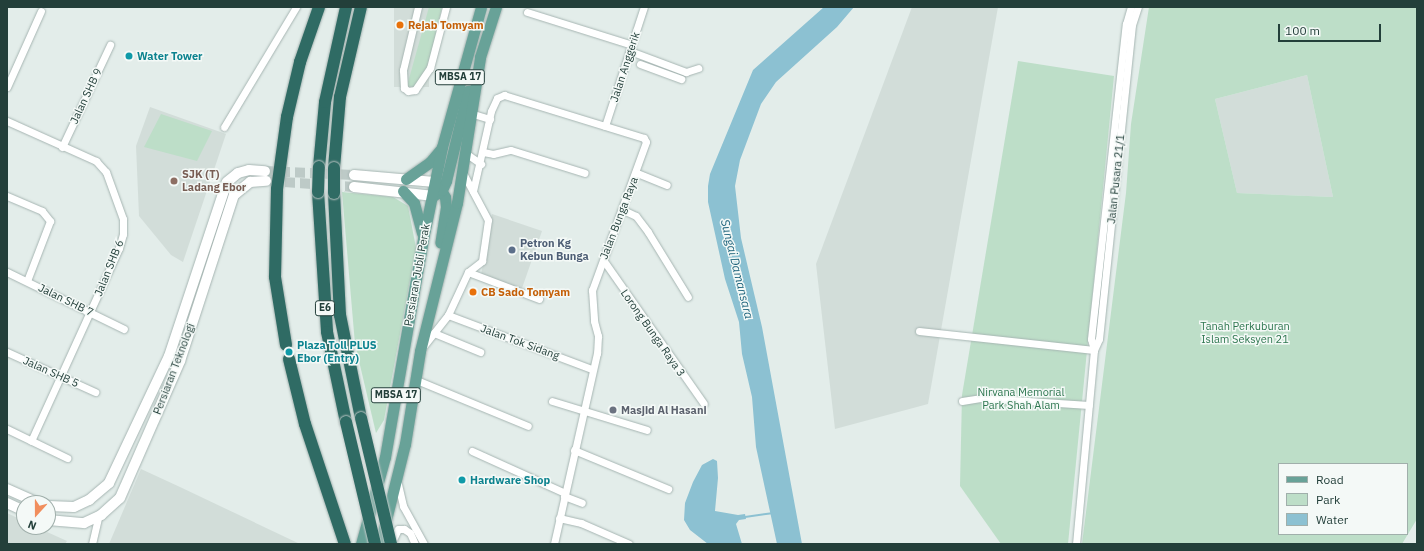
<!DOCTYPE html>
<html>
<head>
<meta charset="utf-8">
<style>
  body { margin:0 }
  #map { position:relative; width:1424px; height:551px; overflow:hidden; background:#e3edea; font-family:"IBM Plex Sans",sans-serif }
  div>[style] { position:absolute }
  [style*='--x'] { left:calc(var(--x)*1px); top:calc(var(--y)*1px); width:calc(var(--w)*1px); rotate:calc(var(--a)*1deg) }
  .built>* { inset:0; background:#d2ddd9; transform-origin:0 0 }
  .green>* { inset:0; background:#bddec8 }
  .water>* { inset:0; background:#8cc1d2 }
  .stream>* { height:2px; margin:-1px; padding:0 1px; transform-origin:1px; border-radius:1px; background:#8cc1d2 }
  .secondary-tunnel>* { height:10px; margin-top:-5px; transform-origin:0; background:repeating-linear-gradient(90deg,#bdcac7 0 10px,transparent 0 15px) }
  .roads { filter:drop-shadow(0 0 1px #a6b5b2) drop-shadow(0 0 1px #a6b5b2) }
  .minor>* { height:7px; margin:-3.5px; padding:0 3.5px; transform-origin:3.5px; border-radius:3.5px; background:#fff }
  .secondary>* { height:10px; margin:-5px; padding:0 5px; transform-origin:5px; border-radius:5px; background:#fff }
  .primary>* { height:11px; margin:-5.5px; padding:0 5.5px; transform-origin:5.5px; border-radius:5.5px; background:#68a298 }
  .motorway>* { height:12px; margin:-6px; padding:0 6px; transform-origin:6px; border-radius:6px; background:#2f6b64 }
  .bridges { filter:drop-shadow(0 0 1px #c1c9c8) drop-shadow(0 0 1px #c1c9c8) }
  .motorway-bridge>* { height:12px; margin:-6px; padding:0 6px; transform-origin:6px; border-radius:6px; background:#2f6b64 }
  .dots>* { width:11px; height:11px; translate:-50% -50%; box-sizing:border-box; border:2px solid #f4f9f7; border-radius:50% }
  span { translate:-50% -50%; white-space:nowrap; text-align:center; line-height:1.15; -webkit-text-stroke:3px #f4f9f7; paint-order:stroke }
  .shield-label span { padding:1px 3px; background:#f4f9f7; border:1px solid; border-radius:3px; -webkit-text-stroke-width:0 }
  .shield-label { font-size:10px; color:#233f3a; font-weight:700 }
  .food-label { font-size:11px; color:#c56008; font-weight:700 }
  .left { translate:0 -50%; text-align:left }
  .culture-label { font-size:11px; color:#0d838f; font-weight:700 }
  .street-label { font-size:11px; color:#233f3a }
  .education-label { font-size:11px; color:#785e54; font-weight:700 }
  .service-label { font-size:11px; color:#4e5e75; font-weight:700 }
  .park-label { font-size:11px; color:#2d764f }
  .worship-label { font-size:11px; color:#5b616d; font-weight:700 }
  .water-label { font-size:12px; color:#1d637b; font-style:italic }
  .frame { position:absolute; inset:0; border:8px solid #233f3a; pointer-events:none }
  .legend { position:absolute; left:1278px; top:463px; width:130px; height:72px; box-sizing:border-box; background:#f4f9f7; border:1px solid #a0afab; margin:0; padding:5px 7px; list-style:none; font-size:12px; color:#233f3a }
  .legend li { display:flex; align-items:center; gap:8px; height:20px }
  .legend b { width:20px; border:1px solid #a0afab }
  .north { position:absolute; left:16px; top:495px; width:40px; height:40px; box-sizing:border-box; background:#f4f9f7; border:1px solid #a0afab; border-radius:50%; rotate:201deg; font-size:11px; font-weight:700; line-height:16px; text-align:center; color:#233f3a }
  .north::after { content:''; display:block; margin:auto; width:14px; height:18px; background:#f18e5d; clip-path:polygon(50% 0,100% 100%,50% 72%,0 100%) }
  .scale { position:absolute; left:1278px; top:24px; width:103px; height:18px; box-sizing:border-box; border:2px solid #233f3a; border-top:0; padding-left:5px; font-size:12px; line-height:14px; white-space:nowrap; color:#233f3a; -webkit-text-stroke:3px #f4f9f7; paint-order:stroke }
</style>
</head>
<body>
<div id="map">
  <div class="built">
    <div style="left:394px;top:7px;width:35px;height:80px"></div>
    <div style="clip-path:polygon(912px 7px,998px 7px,928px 404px,835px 429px,816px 264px)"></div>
    <div style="clip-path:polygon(1307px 75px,1333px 197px,1237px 193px,1215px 99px)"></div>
    <div style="clip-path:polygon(150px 107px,226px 134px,183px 262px,171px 255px,139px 216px,136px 146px)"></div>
    <div style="clip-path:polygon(492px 214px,542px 231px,521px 291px,481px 275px)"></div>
    <div style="clip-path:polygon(141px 469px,180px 487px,300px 544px,109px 544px)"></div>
    <div style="clip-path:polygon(7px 513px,24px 521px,24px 527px,36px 527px,67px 541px,65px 544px,7px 544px)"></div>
  </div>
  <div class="green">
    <div style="clip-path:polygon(429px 7px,442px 7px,428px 69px,414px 87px,407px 86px)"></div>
    <div style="clip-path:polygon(evenodd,1149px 7px,1417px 7px,1417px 519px,1402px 544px,1082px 544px,1126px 193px,1131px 124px,1149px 7px,1307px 75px,1333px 197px,1237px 193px,1215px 99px,1307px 75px,1149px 7px,1279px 464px,1407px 464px,1407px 534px,1279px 534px,1279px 464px)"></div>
    <div style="clip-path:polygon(1018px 61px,1114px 76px,1068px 544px,1001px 544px,960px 486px,962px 395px)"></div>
    <div style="clip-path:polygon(161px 114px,212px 131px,197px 161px,144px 147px)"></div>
    <div style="clip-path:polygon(342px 192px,393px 197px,408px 206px,416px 248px,384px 420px,376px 433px,355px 344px)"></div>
  </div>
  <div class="water">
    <div style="clip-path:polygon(824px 7px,854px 7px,837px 27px,776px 82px,761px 104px,740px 160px,735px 186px,741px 238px,762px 327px,802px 544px,777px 544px,756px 447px,752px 397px,742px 354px,739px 322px,725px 279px,708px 202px,708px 186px,710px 174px,753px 70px)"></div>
    <div style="clip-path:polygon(713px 459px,717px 461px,718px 478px,715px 511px,738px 515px,745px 514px,746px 519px,739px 520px,736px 524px,742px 544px,708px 544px,690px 530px,684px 520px,685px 503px,693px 482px,702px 465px)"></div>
  </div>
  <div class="stream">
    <div style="--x:745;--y:517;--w:27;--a:-8"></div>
  </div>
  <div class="secondary-tunnel">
    <div style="--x:265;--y:171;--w:89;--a:2.6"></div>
    <div style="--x:270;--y:181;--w:84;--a:4.1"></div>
  </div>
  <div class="roads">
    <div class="minor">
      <div style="--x:418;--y:7;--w:65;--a:103.4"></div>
      <div style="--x:403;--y:70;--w:18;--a:87"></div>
      <div style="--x:404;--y:88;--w:5;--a:37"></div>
      <div style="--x:408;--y:91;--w:7;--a:-8"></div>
      <div style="--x:415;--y:90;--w:27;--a:-56"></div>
      <div style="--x:430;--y:68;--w:63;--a:-75.3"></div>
      <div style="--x:527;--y:12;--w:110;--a:17.4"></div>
      <div style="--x:630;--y:51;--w:60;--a:20.6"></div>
      <div style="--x:686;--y:72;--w:13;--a:-18"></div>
      <div style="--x:640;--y:64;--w:44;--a:20.1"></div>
      <div style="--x:7;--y:87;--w:83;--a:-65.9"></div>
      <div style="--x:470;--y:113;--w:21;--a:17"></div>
      <div style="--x:7;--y:121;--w:98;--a:24.2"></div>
      <div style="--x:96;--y:161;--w:15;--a:48"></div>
      <div style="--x:106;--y:172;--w:50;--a:70.1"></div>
      <div style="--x:123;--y:219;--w:15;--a:90"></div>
      <div style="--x:123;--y:234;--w:15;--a:106"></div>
      <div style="--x:119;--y:248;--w:212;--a:114.5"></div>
      <div style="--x:605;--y:126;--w:125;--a:-71.9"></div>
      <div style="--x:224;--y:127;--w:140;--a:-59"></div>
      <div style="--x:62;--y:147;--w:113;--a:-64.8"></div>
      <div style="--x:464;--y:152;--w:21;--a:35"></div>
      <div style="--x:483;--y:152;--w:10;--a:11"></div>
      <div style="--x:493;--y:154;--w:18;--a:-13"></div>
      <div style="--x:511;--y:150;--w:77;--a:17.3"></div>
      <div style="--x:637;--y:173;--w:32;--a:22"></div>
      <div style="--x:473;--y:191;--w:82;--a:-77.3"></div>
      <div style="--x:491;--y:111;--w:14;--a:-65"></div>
      <div style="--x:497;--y:98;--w:8;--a:-23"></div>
      <div style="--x:504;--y:95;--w:146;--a:17.1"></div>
      <div style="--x:644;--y:138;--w:4;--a:63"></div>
      <div style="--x:646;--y:142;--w:158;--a:110"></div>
      <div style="--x:592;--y:290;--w:31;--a:86"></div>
      <div style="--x:594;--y:321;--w:16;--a:75"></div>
      <div style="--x:598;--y:336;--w:17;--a:93"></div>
      <div style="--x:597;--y:353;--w:196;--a:102.7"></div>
      <div style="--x:7;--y:196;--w:38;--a:23"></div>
      <div style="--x:42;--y:211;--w:13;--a:51"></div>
      <div style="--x:50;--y:221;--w:64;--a:111"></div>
      <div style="--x:623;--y:210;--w:14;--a:25"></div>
      <div style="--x:636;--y:216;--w:20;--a:53"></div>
      <div style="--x:648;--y:232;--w:76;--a:58.4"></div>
      <div style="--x:604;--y:261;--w:174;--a:55"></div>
      <div style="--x:7;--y:272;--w:130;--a:26"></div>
      <div style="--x:468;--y:272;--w:76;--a:20.8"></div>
      <div style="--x:448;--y:315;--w:154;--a:20.6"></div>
      <div style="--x:919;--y:331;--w:176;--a:6.2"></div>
      <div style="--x:434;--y:333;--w:50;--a:22.4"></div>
      <div style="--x:422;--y:348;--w:42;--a:-51.8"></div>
      <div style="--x:448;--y:315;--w:47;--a:-65.1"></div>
      <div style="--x:468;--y:272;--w:18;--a:-38"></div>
      <div style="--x:482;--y:261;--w:41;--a:-81.7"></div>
      <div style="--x:488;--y:220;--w:55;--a:-118"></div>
      <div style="--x:1094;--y:350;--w:11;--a:-105"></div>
      <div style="--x:1091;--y:339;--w:317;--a:-83.7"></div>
      <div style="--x:1126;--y:24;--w:18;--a:-74"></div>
      <div style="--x:7;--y:352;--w:97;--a:24.4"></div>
      <div style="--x:414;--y:379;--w:123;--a:22.4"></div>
      <div style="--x:552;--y:401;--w:99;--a:17"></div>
      <div style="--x:962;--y:401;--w:20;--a:-9"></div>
      <div style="--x:982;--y:398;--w:107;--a:3.7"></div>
      <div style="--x:7;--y:429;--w:67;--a:25.8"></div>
      <div style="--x:574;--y:450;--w:102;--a:22.5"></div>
      <div style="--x:472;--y:451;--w:102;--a:24.3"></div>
      <div style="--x:398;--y:484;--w:23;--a:77"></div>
      <div style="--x:403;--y:506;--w:43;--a:61.1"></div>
      <div style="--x:564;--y:496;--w:19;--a:21"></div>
      <div style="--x:559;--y:518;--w:23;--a:13"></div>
      <div style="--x:581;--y:523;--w:52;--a:23.6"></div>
      <div style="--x:392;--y:542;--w:14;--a:-65"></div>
      <div style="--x:398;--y:529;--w:6;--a:0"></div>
      <div style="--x:404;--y:529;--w:7;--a:34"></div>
      <div style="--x:410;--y:533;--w:12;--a:66"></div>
      <div style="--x:92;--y:544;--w:28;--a:-77"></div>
      <div style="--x:1076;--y:544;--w:195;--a:-84.7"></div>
      <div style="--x:1094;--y:350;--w:12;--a:-66"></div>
      <div style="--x:1099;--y:339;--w:316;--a:-84"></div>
      <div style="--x:1132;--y:25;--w:19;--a:-72"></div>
    </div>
    <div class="secondary">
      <div style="--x:354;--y:175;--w:81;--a:4.9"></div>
      <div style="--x:354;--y:187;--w:80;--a:6.5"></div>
      <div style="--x:7;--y:489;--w:35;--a:24"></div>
      <div style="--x:7;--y:503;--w:19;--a:25"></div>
      <div style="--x:48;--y:506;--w:26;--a:2"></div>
      <div style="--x:74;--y:507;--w:17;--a:-25"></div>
      <div style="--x:89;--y:500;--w:26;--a:-40"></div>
      <div style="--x:109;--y:483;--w:140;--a:-64.7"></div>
      <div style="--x:169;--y:356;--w:183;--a:-71.6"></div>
      <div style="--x:227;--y:182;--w:14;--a:-39"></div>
      <div style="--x:238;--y:173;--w:11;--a:-15"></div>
      <div style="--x:249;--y:170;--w:16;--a:4"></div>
      <div style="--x:48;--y:520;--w:36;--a:5"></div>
      <div style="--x:84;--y:523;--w:19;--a:-25"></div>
      <div style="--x:101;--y:515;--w:25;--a:-42"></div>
      <div style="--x:120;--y:498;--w:150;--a:-66.3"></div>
      <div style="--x:180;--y:361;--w:175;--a:-72"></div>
      <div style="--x:234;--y:195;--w:21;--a:-39"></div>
      <div style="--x:250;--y:182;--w:16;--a:-4"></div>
    </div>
    <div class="primary">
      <div style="--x:406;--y:179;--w:29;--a:-35"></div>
      <div style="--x:430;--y:162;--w:17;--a:-50"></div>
      <div style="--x:438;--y:185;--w:14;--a:60"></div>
      <div style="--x:445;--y:197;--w:10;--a:84"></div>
      <div style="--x:446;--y:207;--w:36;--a:99"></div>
      <div style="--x:403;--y:191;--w:16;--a:47"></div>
      <div style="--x:414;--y:203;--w:31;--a:75"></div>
      <div style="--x:433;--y:196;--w:11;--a:-34"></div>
      <div style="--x:442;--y:190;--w:10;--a:-66"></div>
      <div style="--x:446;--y:181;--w:93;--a:-76.3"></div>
      <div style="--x:361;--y:544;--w:90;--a:-74.6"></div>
      <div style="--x:385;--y:457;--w:221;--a:-80.1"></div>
      <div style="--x:423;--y:239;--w:94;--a:-78.3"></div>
      <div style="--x:442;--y:147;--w:145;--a:-74.4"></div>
      <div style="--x:380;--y:544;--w:103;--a:-76"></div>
      <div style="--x:405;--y:444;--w:94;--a:-80.8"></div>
      <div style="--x:420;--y:351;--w:153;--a:-76"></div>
      <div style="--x:457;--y:203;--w:148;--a:-81"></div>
      <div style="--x:480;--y:57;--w:52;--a:-72.3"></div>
    </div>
    <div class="motorway">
      <div style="--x:319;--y:167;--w:65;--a:-84.7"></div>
      <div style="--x:325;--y:102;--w:97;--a:-77.5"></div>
      <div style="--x:334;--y:168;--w:71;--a:-85.2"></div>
      <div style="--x:340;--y:97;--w:92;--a:-76.9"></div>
      <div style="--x:318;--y:192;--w:140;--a:86.3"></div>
      <div style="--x:327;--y:332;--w:92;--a:78.1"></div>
      <div style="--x:334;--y:193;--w:122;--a:87.2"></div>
      <div style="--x:340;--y:315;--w:105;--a:78.5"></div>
      <div style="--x:286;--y:345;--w:69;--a:-99.2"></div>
      <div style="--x:275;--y:277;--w:88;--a:-88.7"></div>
      <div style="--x:277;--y:189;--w:73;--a:-82.1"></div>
      <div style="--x:287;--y:117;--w:57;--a:-76.7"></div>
      <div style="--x:300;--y:62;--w:58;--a:-70.9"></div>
      <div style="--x:289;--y:359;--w:67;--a:76.2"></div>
      <div style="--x:305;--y:424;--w:126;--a:71.6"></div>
    </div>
  </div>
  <div class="bridges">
    <div class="motorway-bridge">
      <div style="--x:318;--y:192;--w:25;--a:-88"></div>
      <div style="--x:334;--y:193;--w:25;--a:-90"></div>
      <div style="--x:361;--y:418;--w:130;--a:76.6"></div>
      <div style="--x:346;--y:422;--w:125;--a:76.6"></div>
    </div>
  </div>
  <div class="dots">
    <div style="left:400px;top:25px;background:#e8710a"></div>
    <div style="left:129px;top:56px;background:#0f9aa8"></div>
    <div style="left:174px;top:181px;background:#8d6e63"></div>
    <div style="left:512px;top:250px;background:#5c6f8a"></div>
    <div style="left:473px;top:292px;background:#e8710a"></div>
    <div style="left:289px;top:352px;background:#0f9aa8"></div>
    <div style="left:613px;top:410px;background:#6b7280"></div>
    <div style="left:462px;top:480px;background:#0f9aa8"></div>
  </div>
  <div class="shield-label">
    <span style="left:460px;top:77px">MBSA 17</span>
    <span style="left:325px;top:308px">E6</span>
    <span style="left:396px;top:395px">MBSA 17</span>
  </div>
  <div class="food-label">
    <span class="left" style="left:408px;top:25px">Rejab Tomyam</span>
    <span class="left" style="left:481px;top:292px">CB Sado Tomyam</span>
  </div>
  <div class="culture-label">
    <span class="left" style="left:137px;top:56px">Water Tower</span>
    <span class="left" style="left:297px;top:352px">Plaza Toll PLUS<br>Ebor (Entry)</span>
    <span class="left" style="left:470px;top:480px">Hardware Shop</span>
  </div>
  <div class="street-label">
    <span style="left:625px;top:67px;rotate:-72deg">Jalan Anggerik</span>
    <span style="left:86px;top:96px;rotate:-65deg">Jalan SHB 9</span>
    <span style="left:1116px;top:179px;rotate:-84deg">Jalan Pusara 21/1</span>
    <span style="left:619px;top:218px;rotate:-69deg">Jalan Bunga Raya</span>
    <span style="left:109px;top:268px;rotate:-68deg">Jalan SHB 6</span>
    <span style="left:417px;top:275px;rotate:-80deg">Persiaran Jubli Perak</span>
    <span style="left:66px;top:300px;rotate:26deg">Jalan SHB 7</span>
    <span style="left:653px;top:333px;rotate:55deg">Lorong Bunga Raya 3</span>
    <span style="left:520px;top:342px;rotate:20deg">Jalan Tok Sidang</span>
    <span style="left:174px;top:369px;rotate:-69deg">Persiaran Teknologi</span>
    <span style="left:51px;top:372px;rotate:24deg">Jalan SHB 5</span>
  </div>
  <div class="education-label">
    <span class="left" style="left:182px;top:181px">SJK (T)<br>Ladang Ebor</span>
  </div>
  <div class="service-label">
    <span class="left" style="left:520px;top:250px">Petron Kg<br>Kebun Bunga</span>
  </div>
  <div class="park-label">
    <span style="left:1245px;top:333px">Tanah Perkuburan<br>Islam Seksyen 21</span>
    <span style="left:1021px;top:399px">Nirvana Memorial<br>Park Shah Alam</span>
  </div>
  <div class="worship-label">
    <span class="left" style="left:621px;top:410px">Masjid Al Hasani</span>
  </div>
  <div class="water-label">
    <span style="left:737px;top:269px;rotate:76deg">Sungai Damansara</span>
  </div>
  <div class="frame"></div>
  <ul class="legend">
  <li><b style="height:5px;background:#68a298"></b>Road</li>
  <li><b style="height:11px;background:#bddec8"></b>Park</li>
  <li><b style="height:11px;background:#8cc1d2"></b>Water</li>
  </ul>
  <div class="north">N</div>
  <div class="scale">100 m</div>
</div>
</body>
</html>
